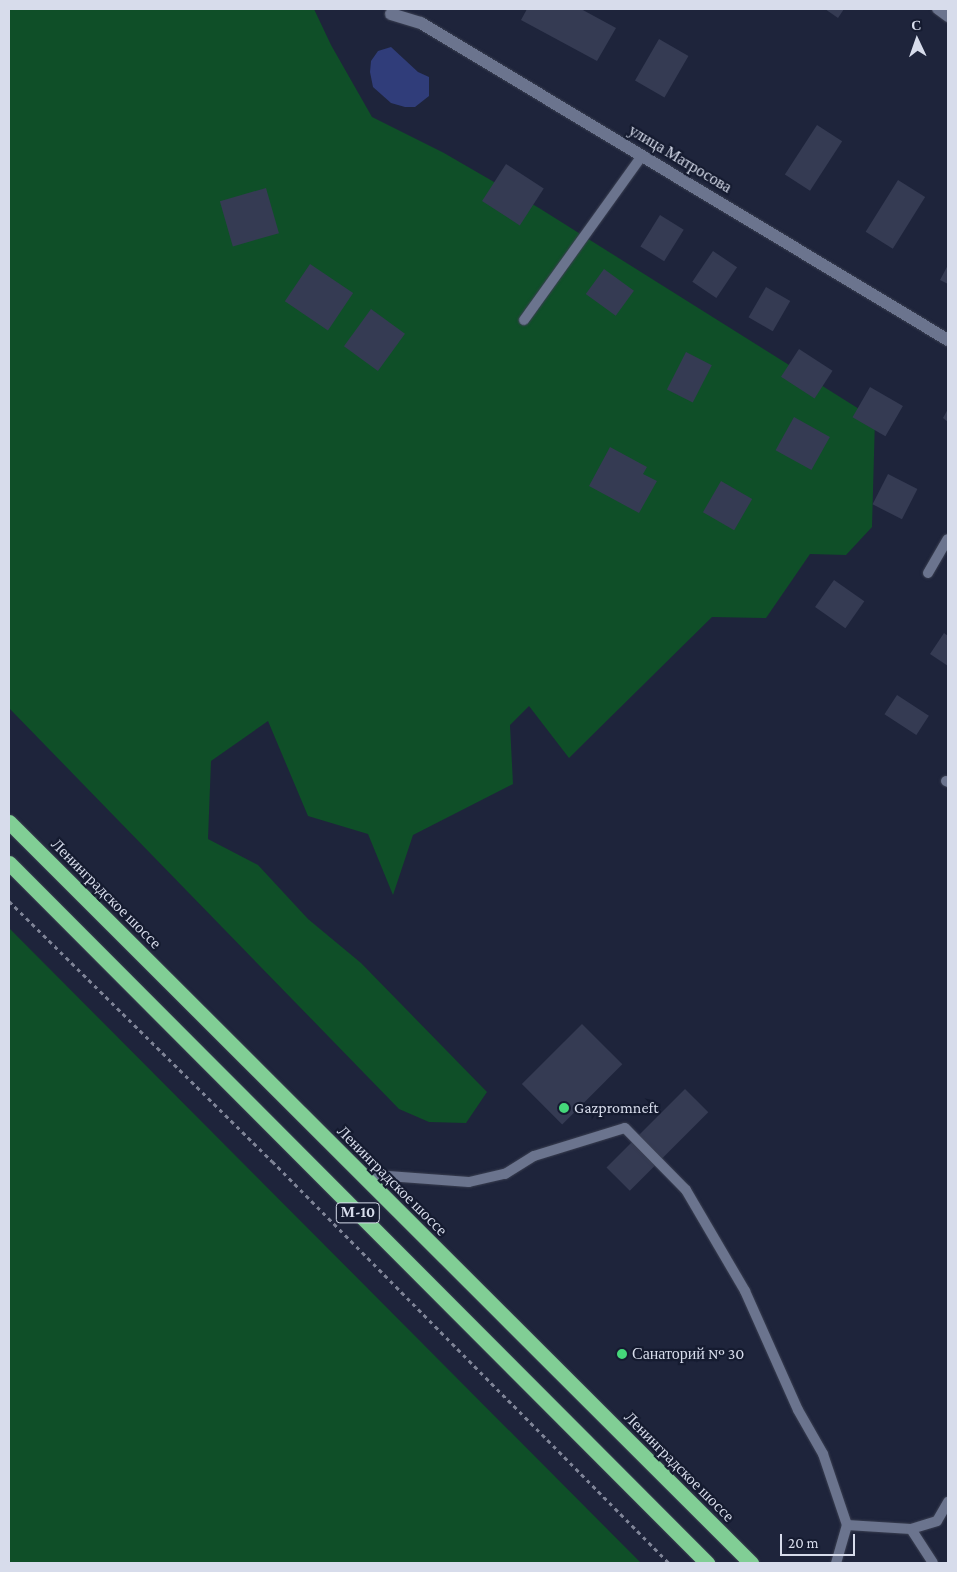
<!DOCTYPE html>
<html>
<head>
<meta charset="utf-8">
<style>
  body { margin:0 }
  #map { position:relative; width:957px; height:1572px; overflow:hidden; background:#1e243b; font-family:"Crimson Pro",serif }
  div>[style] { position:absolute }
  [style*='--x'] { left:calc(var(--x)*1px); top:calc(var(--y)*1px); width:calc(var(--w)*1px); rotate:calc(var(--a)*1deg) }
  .green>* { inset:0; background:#0f4f28 }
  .water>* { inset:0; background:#303d7a }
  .building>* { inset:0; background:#353b53; transform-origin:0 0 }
  .path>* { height:3px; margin-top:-1.5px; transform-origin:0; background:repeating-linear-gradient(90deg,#7f8497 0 4px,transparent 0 8px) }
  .roads { filter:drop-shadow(0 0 1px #3a3f51) drop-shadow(0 0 1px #3a3f51) }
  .lane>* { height:10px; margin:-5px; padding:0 5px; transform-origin:5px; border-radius:5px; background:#6b748e }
  .street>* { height:12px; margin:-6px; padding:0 6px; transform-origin:6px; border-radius:6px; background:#6b748e }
  .highway>* { height:15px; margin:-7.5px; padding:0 7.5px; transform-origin:7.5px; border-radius:7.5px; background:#81ce95 }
  .dots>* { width:14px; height:14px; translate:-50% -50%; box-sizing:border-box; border:2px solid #151b30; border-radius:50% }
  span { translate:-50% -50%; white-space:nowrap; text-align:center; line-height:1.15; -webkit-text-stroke:4.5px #151b30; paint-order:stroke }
  .shield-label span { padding:1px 4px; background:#151b30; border:1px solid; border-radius:4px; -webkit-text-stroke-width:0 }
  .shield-label { font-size:15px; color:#d7dceb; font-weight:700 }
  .street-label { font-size:16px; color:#d7dceb }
  .poi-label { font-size:16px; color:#d7dceb }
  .left { translate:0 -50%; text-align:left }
  .frame { position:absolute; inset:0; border:10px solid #d7dceb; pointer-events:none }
  .north { position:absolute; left:892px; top:15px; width:50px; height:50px; -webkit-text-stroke:4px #151b30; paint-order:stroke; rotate:357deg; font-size:14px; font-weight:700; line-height:20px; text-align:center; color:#d7dceb }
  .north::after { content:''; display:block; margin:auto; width:18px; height:22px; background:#d7dceb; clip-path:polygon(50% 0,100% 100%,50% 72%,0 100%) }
  .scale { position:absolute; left:780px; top:1534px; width:75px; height:22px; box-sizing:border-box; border:2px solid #d7dceb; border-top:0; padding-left:6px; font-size:15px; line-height:18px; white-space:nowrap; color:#d7dceb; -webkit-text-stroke:4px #151b30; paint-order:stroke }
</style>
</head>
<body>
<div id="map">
  <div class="green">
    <div style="clip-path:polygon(9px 9px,314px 9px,331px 45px,372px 117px,444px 153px,539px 208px,875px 419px,872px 527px,846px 555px,810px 554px,766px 618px,712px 617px,569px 758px,529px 706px,510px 725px,513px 784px,413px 835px,393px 895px,368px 834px,308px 816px,268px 721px,211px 761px,208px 839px,258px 865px,308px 919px,361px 963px,487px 1092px,466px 1123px,429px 1122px,399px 1109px,9px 708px)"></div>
    <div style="clip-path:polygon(9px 928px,641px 1563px,9px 1563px)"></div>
  </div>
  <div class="water">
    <div style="clip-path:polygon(391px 47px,418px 72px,429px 77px,429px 96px,415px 107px,405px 107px,391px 103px,373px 87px,370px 72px,371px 61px,378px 51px)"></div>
  </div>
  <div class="building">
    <div style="clip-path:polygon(527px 9px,581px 9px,616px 28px,597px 61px,521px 20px)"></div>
    <div style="clip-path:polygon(825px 9px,844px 9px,838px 18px)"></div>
    <div style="left:659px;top:39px;width:34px;height:48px;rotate:30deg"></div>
    <div style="left:817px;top:125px;width:30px;height:59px;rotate:33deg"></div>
    <div style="left:506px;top:164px;width:45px;height:44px;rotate:33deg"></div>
    <div style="left:898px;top:180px;width:32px;height:61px;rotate:32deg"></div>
    <div style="left:266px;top:188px;width:47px;height:48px;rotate:74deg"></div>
    <div style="left:660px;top:215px;width:28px;height:37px;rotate:32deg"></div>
    <div style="left:713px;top:251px;width:29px;height:37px;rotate:34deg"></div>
    <div style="left:310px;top:264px;width:52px;height:45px;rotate:34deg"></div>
    <div style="clip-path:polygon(948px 265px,948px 284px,940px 280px)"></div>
    <div style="left:604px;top:269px;width:37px;height:31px;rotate:36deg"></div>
    <div style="left:766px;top:287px;width:28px;height:35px;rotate:30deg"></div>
    <div style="left:371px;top:309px;width:42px;height:46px;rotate:36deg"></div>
    <div style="left:799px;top:349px;width:40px;height:33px;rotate:33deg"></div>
    <div style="left:686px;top:352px;width:29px;height:42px;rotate:27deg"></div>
    <div style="left:870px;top:387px;width:38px;height:35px;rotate:30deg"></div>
    <div style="clip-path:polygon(948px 409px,948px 422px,943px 418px)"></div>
    <div style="left:794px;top:417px;width:41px;height:38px;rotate:29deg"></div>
    <div style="clip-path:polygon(610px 447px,647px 467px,643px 474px,657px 481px,639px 513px,589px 486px)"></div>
    <div style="left:888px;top:474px;width:33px;height:34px;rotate:27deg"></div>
    <div style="left:721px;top:481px;width:36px;height:36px;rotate:30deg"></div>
    <div style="left:834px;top:580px;width:37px;height:33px;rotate:35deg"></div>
    <div style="clip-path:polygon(944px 633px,948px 636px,948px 666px,930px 654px)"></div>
    <div style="left:897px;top:695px;width:38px;height:23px;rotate:33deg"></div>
    <div style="left:582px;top:1024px;width:57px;height:85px;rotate:45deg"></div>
    <div style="left:685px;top:1089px;width:33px;height:111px;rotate:45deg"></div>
  </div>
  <div class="path">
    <div style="--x:9;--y:901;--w:370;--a:44.7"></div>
    <div style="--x:272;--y:1161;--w:565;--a:45.36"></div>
  </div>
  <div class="roads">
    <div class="lane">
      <div style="--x:937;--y:9;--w:14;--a:36"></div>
      <div style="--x:524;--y:320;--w:202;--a:-54.3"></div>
      <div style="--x:928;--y:573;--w:39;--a:-60"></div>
      <div style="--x:946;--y:781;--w:2;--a:27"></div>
      <div style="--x:361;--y:1174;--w:108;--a:4.2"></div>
      <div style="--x:469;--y:1182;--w:37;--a:-13"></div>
      <div style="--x:505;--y:1174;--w:34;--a:-32"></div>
      <div style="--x:534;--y:1156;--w:95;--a:-17.1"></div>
      <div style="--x:625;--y:1128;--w:87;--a:45.5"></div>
      <div style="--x:686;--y:1190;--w:117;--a:59.7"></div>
      <div style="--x:745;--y:1291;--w:130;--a:66"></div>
      <div style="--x:798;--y:1410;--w:51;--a:60.4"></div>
      <div style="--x:823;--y:1454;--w:75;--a:71.3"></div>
      <div style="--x:847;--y:1525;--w:40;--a:106"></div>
      <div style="--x:847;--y:1525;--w:64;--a:3.6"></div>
      <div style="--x:911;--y:1529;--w:27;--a:-17"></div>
      <div style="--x:937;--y:1521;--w:22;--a:-60"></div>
      <div style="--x:911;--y:1529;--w:40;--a:57.1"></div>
    </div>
    <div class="street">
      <div style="--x:391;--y:14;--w:31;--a:17"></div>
      <div style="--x:421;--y:23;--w:615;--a:31.03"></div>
    </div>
    <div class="highway">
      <div style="--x:9;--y:822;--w:1049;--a:44.96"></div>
      <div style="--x:9;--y:863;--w:989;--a:45.08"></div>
    </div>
  </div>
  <div class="dots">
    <div style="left:564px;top:1108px;background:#45d77a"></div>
    <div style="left:622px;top:1354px;background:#45d77a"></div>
  </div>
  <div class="shield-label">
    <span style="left:358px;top:1213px">М-10</span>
  </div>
  <div class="street-label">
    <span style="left:680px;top:159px;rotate:31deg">улица Матросова</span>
    <span style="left:106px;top:894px;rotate:45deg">Ленинградское шоссе</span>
    <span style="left:392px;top:1181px;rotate:45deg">Ленинградское шоссе</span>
    <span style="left:679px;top:1467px;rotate:45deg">Ленинградское шоссе</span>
  </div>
  <div class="poi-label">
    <span class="left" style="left:574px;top:1108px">Gazpromneft</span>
    <span class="left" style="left:632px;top:1354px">Санаторий № 30</span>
  </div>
  <div class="frame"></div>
  <div class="north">С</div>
  <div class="scale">20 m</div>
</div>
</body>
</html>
